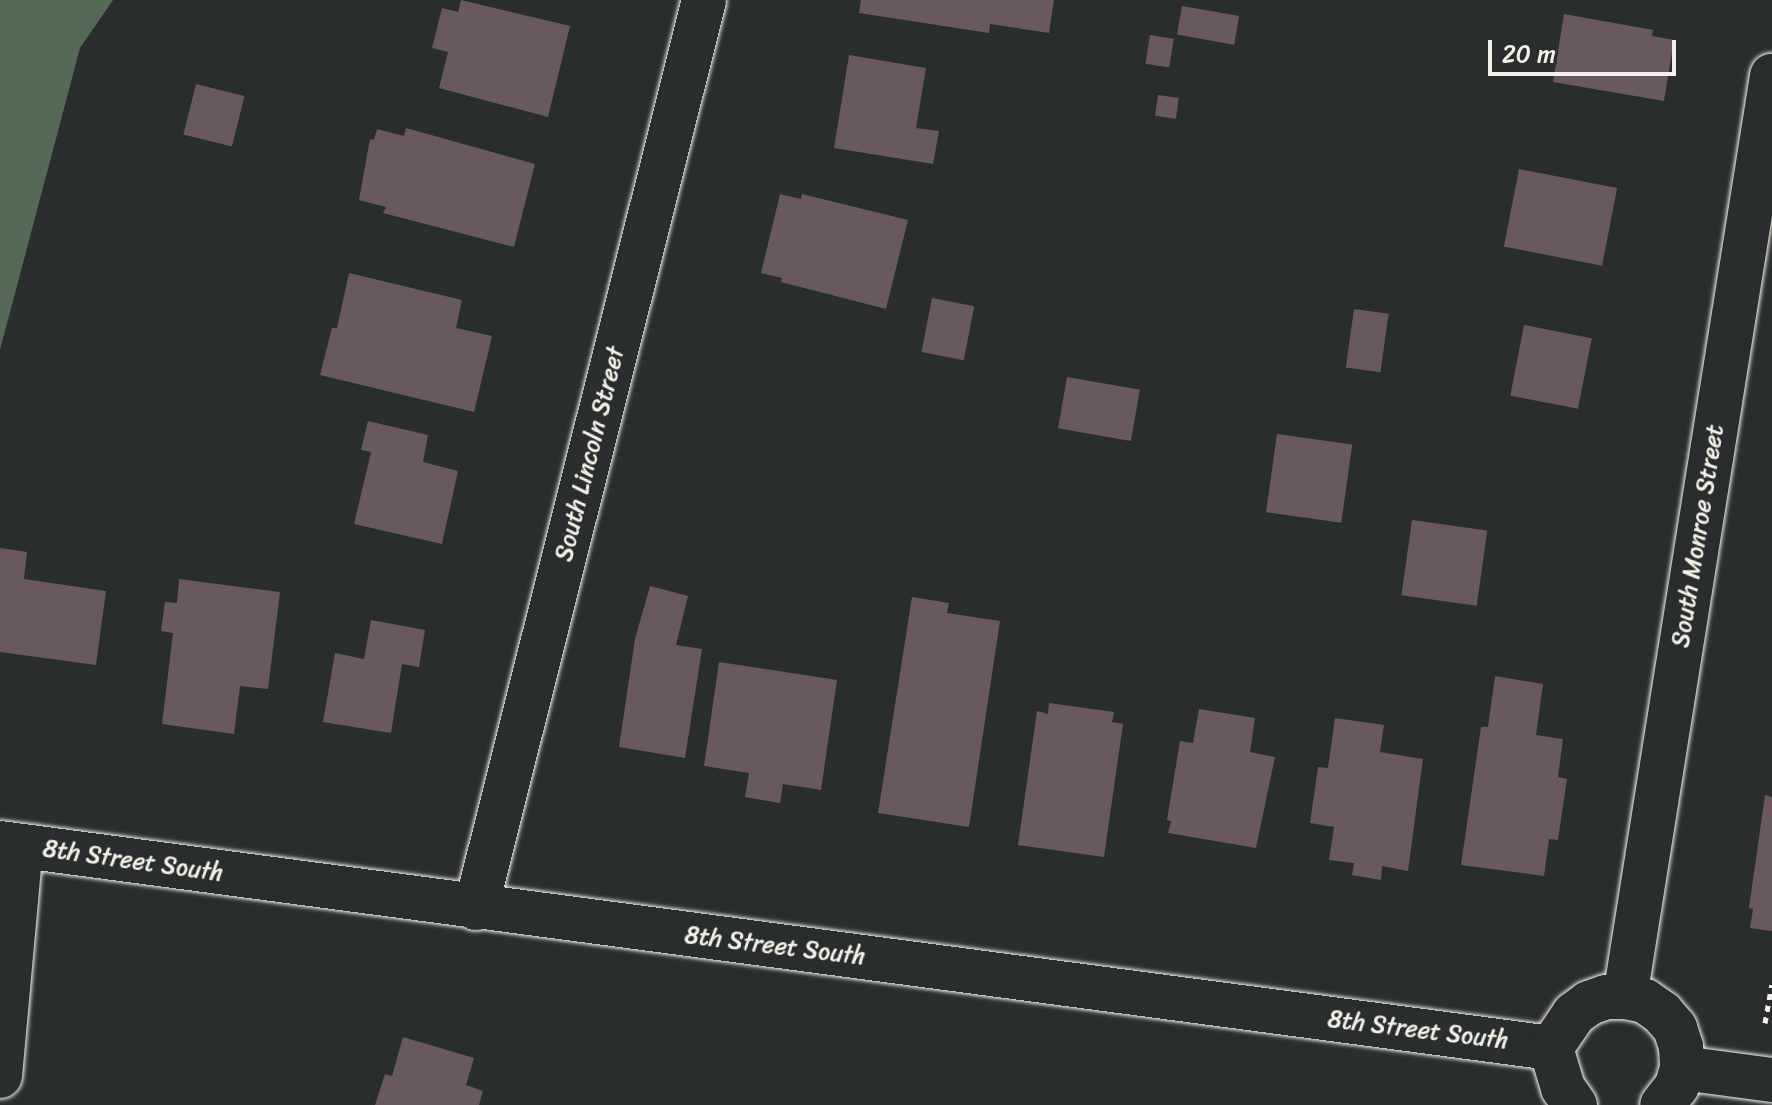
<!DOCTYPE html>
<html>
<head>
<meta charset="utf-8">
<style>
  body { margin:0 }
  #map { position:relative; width:1772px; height:1105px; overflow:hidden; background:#2a2d2e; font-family:Sriracha,sans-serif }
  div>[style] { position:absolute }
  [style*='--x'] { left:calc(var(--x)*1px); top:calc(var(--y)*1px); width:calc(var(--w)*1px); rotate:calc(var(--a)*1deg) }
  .green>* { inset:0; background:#546a56 }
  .building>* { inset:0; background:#69585f; transform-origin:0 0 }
  .path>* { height:5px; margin-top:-2.5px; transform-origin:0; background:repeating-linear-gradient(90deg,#f4f1e8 0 6px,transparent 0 12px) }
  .roads { filter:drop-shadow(0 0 2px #f4f1e8) drop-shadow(0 0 2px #f4f1e8) }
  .minor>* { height:44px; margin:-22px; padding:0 22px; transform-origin:22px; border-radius:22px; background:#2a2d2e }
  span { translate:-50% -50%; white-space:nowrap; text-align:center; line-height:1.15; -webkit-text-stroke:8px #2a2d2e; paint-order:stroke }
  .street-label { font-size:24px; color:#f4f1e8 }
  .scale { position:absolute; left:1488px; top:40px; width:188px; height:36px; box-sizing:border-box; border:4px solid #f4f1e8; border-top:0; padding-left:10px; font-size:24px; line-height:28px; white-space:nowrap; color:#f4f1e8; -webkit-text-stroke:6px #2a2d2e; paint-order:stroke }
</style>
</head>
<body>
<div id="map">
  <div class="green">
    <div style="clip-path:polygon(0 0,113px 0,80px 48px,0 350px)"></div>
  </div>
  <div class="building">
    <div style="clip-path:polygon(461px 0,570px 26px,548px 117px,439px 88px,448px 52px,432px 48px,442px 8px,458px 12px)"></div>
    <div style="clip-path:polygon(861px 0,1054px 0,1049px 33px,990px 24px,989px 33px,859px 13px)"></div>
    <div style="left:1182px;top:6px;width:58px;height:29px;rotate:10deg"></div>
    <div style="clip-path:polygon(1564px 14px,1653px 30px,1652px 36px,1674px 40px,1664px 101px,1553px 82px)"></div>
    <div style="left:1150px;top:35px;width:24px;height:29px;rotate:9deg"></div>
    <div style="clip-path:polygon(849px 55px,926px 68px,916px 128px,939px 131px,933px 164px,834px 148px)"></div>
    <div style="left:196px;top:84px;width:50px;height:52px;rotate:14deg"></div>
    <div style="left:1158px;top:95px;width:21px;height:21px;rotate:8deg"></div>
    <div style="clip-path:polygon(406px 128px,535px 164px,514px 247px,383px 213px,386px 207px,359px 200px,370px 139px,374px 140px,377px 129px,404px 136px)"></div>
    <div style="left:1519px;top:169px;width:100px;height:79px;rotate:11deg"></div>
    <div style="clip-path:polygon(780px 194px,801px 199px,802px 194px,908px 220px,886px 309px,781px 282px,782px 278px,761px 273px)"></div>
    <div style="clip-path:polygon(349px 273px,462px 300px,456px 328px,492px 336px,474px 412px,320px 375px,332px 328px,337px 328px)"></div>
    <div style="left:932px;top:298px;width:43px;height:55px;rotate:11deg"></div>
    <div style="left:1354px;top:309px;width:35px;height:59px;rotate:8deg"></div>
    <div style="left:1524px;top:325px;width:69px;height:72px;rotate:11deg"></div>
    <div style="left:1067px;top:377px;width:74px;height:52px;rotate:10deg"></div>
    <div style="clip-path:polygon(368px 421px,428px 435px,423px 462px,458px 471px,442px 544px,354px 524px,371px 452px,361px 450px)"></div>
    <div style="left:1277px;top:434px;width:76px;height:79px;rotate:8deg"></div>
    <div style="left:1412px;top:520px;width:76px;height:76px;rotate:8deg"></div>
    <div style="clip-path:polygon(0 548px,27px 552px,24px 579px,106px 591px,96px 665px,0 652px)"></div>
    <div style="clip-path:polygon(179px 579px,280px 592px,268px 689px,240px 686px,234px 734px,162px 724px,173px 633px,161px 631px,165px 602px,177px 603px)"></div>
    <div style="clip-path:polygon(650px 586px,688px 596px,676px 645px,702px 649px,685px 758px,619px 747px,635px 639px)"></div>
    <div style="clip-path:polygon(912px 597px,949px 603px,947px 613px,1000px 621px,969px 827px,878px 813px)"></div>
    <div style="clip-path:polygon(371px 620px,425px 630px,419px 667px,402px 664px,391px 733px,323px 722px,335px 653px,364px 659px)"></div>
    <div style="clip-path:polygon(719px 662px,837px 680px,821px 790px,783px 784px,780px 803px,745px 797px,749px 773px,704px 766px)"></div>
    <div style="clip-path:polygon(1495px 676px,1543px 684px,1536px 735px,1563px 739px,1558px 777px,1567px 779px,1558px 840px,1549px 839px,1544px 876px,1461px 865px,1481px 727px,1488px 727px)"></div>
    <div style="clip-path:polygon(1049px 703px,1114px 712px,1112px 722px,1123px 724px,1104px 857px,1018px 845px,1037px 711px,1048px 714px)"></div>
    <div style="clip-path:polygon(1199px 709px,1255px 718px,1250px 752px,1275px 757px,1256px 848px,1168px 833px,1171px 821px,1167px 820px,1180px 741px,1193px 743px)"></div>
    <div style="clip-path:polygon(1335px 718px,1384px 725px,1380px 752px,1423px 759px,1408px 871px,1382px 866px,1381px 880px,1352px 875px,1354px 863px,1329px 860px,1334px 827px,1310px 823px,1318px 767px,1328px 768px)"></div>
    <div style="clip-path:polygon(1765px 795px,1772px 797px,1772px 931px,1750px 928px,1753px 909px,1749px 908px)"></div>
    <div style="clip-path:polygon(403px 1037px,474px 1058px,466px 1085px,483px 1091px,479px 1105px,375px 1105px,385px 1074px,392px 1076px)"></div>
  </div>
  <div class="path">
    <div style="--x:1765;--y:1023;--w:39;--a:-80"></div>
  </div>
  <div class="roads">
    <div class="minor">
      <div style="--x:0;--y:843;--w:1564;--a:7.53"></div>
      <div style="--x:476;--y:908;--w:936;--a:-75.9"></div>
      <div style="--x:1625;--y:997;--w:933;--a:-80.93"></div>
      <div style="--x:1682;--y:1068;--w:91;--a:7.6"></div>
      <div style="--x:0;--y:1076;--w:231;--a:-84.8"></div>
      <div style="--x:1575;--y:1105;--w:21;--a:-125"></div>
      <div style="--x:1563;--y:1088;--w:42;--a:-106.7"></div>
      <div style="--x:1551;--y:1048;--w:41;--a:-55.9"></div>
      <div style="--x:1574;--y:1014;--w:19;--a:-36"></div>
      <div style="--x:1589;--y:1003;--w:18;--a:-19"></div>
      <div style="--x:1606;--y:997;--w:19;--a:0"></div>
      <div style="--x:1625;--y:997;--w:20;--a:11"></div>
      <div style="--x:1645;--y:1001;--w:21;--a:35"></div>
      <div style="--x:1662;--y:1013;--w:20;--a:49"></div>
      <div style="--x:1675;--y:1028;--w:20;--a:72"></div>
      <div style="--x:1681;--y:1047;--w:21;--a:87"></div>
      <div style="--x:1682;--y:1068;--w:19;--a:106"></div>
      <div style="--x:1677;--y:1086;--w:24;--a:128"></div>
    </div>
  </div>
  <div class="street-label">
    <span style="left:590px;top:454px;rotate:-76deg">South Lincoln Street</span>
    <span style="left:1698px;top:536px;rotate:-81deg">South Monroe Street</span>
    <span style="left:133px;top:861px;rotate:8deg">8th Street South</span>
    <span style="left:775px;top:946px;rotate:7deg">8th Street South</span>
    <span style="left:1418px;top:1030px;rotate:7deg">8th Street South</span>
  </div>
  <div class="scale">20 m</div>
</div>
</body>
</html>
